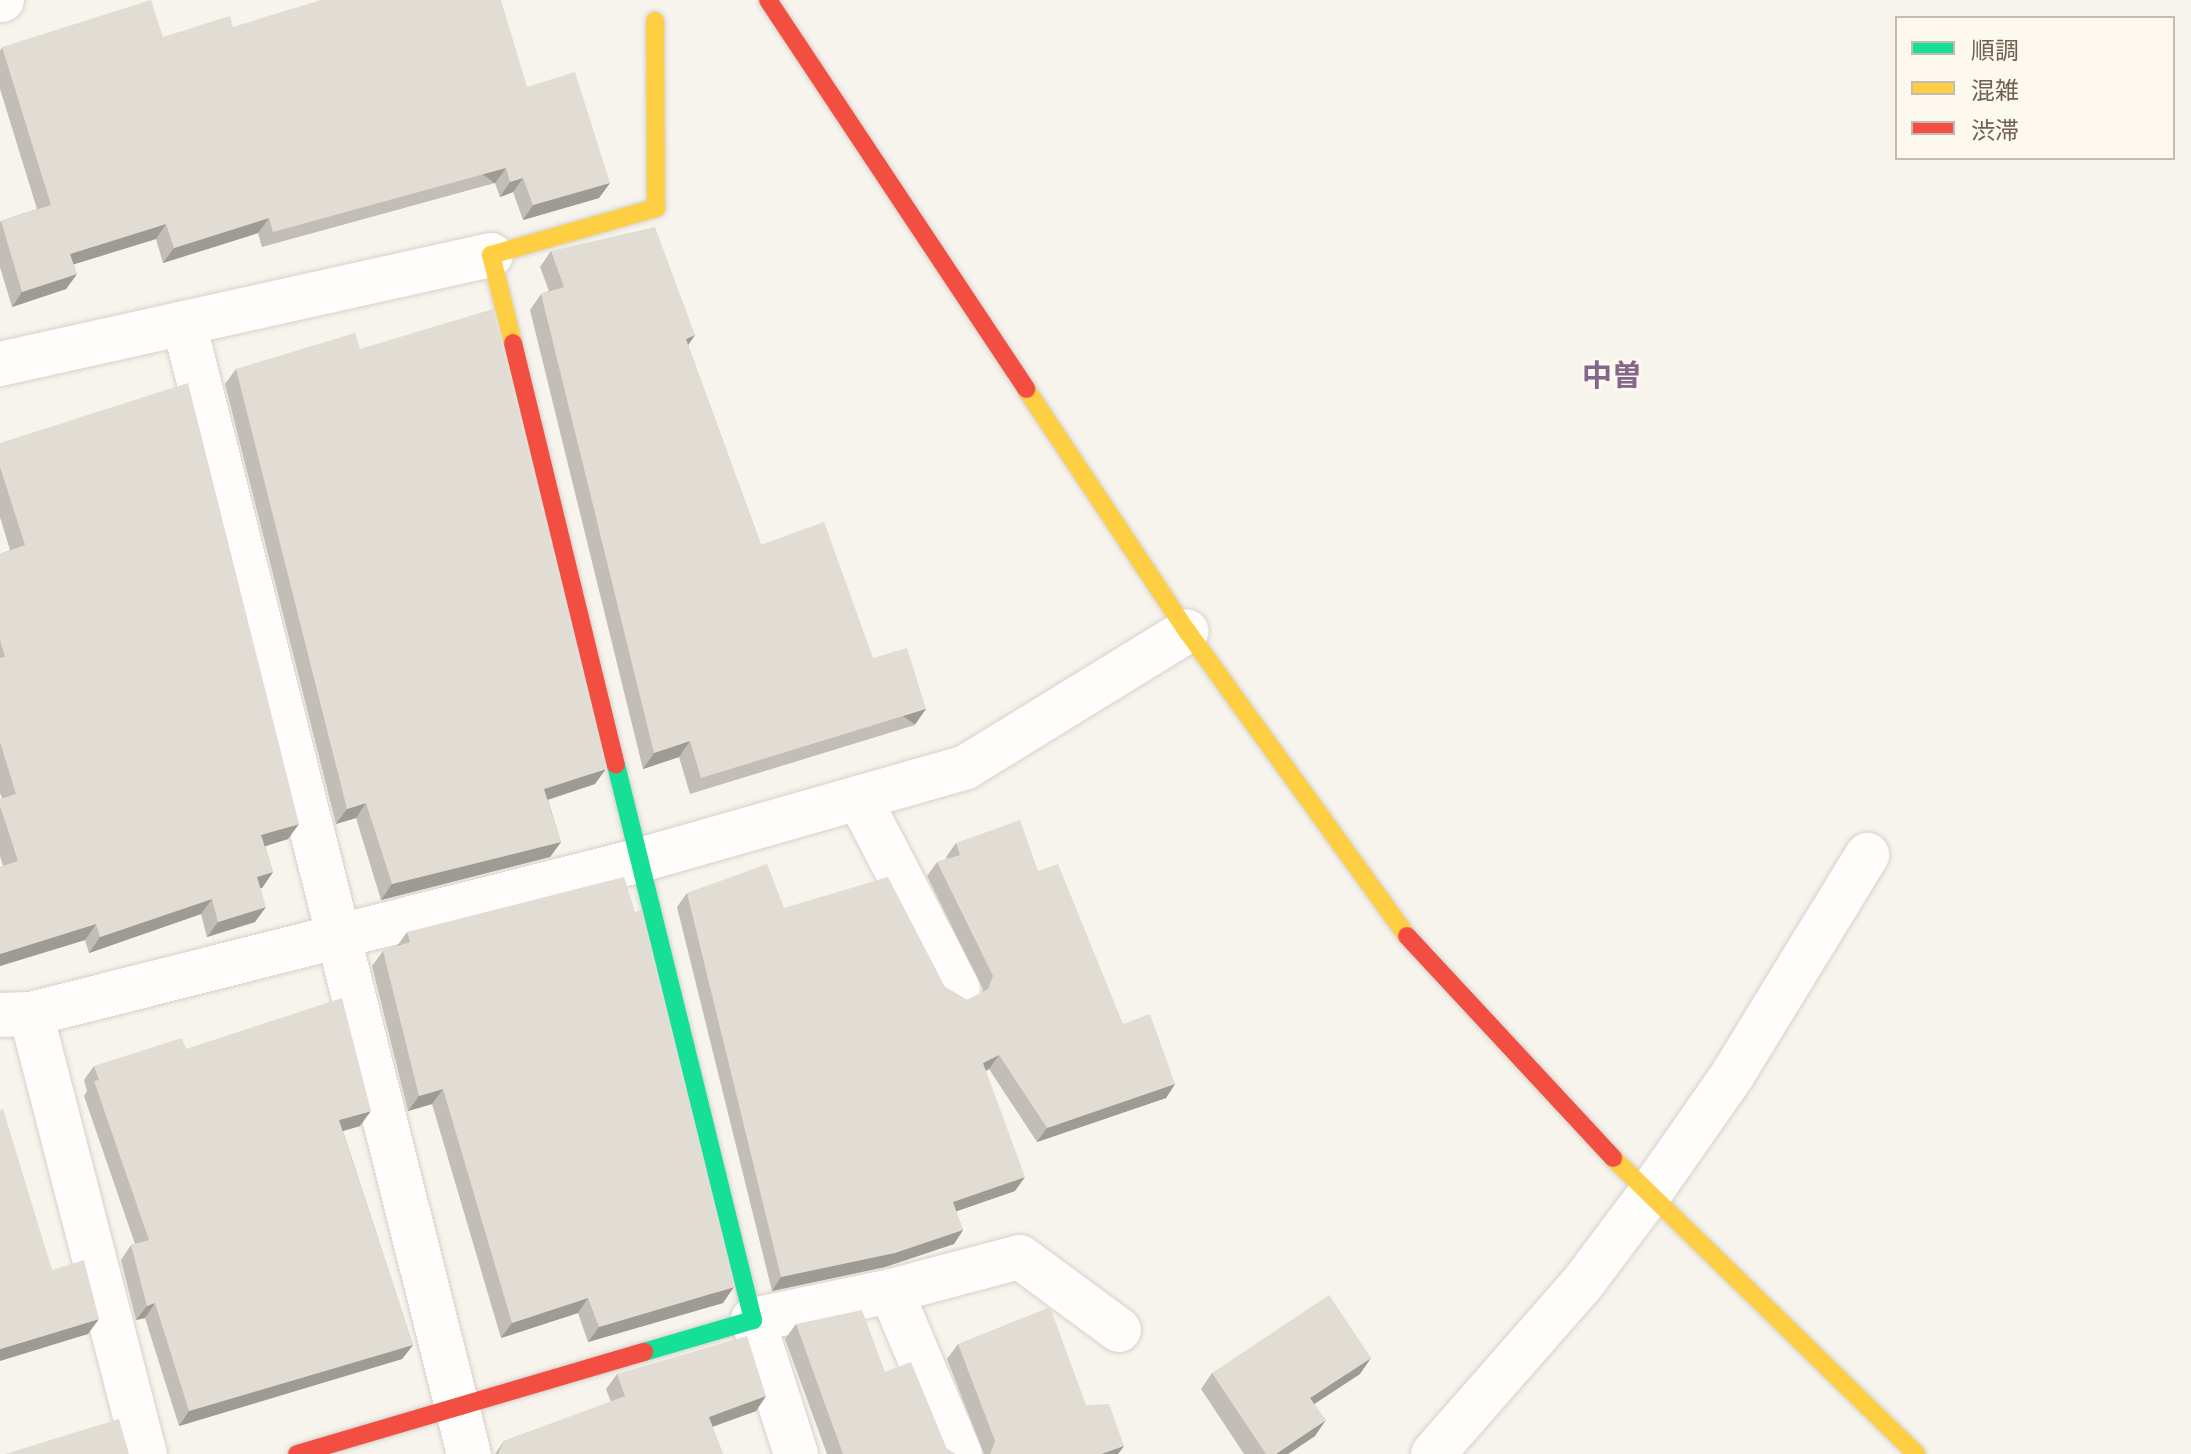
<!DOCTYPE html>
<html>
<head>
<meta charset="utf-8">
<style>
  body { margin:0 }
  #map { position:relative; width:2191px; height:1454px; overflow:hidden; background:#f6f4ed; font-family:"Fira Sans","Noto Sans JP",sans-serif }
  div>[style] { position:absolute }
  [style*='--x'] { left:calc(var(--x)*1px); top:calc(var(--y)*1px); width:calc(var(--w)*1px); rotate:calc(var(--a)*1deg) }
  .roads { filter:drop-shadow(0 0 2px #d5d1cb) drop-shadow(0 0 2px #d5d1cb) }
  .street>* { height:44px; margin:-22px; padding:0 22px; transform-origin:22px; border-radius:22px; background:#fefdfc }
  .fast>* { height:18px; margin:-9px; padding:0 9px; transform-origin:9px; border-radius:9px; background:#16e098 }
  .slow>* { height:18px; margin:-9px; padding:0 9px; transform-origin:9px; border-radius:9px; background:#ffcf43 }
  .jam>* { height:18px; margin:-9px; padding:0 9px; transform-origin:9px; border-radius:9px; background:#f24e42 }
  .wall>* { inset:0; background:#c2bdb6 }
  .shaded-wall>* { inset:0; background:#9e9a94; transform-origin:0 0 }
  .building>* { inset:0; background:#e1dcd4 }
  span { translate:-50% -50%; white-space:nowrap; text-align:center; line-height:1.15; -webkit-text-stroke:6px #fdf9ef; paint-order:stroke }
  .neighbourhood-label { font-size:30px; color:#86678c; font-weight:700 }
  .legend { position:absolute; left:1895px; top:16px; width:280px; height:144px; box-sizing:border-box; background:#fdf9ef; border:2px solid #c5bcaf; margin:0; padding:10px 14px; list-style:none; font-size:24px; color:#716150 }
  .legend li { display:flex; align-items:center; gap:16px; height:40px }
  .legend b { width:40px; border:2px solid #c5bcaf }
</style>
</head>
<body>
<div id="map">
  <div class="roads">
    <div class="street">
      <div style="--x:0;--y:0;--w:2;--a:0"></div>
      <div style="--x:184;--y:323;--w:1166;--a:75.86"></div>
      <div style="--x:0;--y:364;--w:503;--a:-12.52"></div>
      <div style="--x:859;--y:798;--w:215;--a:62.6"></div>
      <div style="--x:31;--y:1014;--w:455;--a:75.5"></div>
      <div style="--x:0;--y:1015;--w:31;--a:-2"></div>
      <div style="--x:31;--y:1014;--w:625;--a:-14.17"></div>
      <div style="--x:637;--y:861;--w:342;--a:-15.9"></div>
      <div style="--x:966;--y:767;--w:259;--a:-31.6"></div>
      <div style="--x:891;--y:1291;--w:133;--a:-14.8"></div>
      <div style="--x:1020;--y:1257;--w:123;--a:36.4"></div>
      <div style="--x:796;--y:1454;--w:141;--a:-107.8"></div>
      <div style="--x:753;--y:1320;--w:141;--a:-11.9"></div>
      <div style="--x:891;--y:1291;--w:177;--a:67.1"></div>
      <div style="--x:1433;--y:1454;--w:226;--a:-48.8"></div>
      <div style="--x:1582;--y:1284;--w:110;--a:-53.1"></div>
      <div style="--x:1648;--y:1196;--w:149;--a:-55.1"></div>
      <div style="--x:1733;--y:1074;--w:257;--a:-58.5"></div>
    </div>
    <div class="fast">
      <div style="--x:616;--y:765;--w:572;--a:76.13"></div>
      <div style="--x:753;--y:1320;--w:114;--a:163.6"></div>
    </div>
    <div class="slow">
      <div style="--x:513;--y:343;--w:91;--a:-104"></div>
      <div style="--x:491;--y:255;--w:172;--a:-15.9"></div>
      <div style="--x:656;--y:208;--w:187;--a:-90.3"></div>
      <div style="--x:1026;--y:389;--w:291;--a:56.4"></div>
      <div style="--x:1187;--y:631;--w:376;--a:54.2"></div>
      <div style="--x:1613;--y:1158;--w:424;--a:44.3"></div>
    </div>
    <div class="jam">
      <div style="--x:768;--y:0;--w:467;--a:56.4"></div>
      <div style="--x:513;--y:343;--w:434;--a:76.3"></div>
      <div style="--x:1407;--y:936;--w:303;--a:47.1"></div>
      <div style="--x:297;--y:1454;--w:362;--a:-16.4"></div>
    </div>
  </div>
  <div class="wall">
    <div style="clip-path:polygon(233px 27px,527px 87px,610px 183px,599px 198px,523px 220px,513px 192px,500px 197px,495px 183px,262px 247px,258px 233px,163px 263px,156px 239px,73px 264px,77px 274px,66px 289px,12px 307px,0 267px,0 222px,1px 221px,37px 209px,0 89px,0 51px,2px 47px,163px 37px)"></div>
    <div style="clip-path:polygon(551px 251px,695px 335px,688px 345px,761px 545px,873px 658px,915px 725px,690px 794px,679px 757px,643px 769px,530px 310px,541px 294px,549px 291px,540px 267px)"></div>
    <div style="clip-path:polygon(360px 349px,595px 784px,548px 800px,561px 842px,550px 857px,381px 900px,356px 818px,336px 824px,225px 384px,236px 369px)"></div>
    <div style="clip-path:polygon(0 443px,288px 839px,265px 846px,273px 872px,262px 888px,260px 888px,255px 922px,207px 937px,201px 914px,89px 953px,85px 940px,0 966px,0 867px,3px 866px,0 856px,0 799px,2px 798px,0 793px,0 554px,10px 550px,0 517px)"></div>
    <div style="clip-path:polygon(956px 843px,1038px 871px,1123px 1024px,1175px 1084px,1166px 1098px,1037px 1142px,989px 1069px,986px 1071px,1015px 1191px,956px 1211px,963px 1230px,954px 1244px,885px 1267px,772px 1291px,677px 907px,687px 893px,784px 908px,945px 987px,967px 1000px,982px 993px,983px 989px,927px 876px,937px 862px,947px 859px,946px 857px)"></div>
    <div style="clip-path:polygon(407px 932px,723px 1303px,588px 1342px,578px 1313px,501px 1338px,432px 1104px,408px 1111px,372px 966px,383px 951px,397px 946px)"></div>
    <div style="clip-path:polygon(186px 1049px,360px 1126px,343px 1131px,413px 1345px,402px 1359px,179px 1426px,145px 1318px,136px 1320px,121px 1260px,131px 1245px,135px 1244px,84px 1096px,87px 1091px,84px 1080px,94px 1066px)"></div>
    <div style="clip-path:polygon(796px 1324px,885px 1372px,947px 1449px,955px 1454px,827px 1454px,785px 1339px)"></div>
    <div style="clip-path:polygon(958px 1344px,1086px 1405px,1124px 1446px,1118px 1454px,984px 1454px,947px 1359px)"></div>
    <div style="clip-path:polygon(1212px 1373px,1360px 1374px,1314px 1404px,1315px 1436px,1288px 1454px,1244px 1454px,1201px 1389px)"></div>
    <div style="clip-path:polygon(617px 1374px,766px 1396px,756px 1411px,712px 1427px,723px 1454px,495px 1454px,504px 1441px,611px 1402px,606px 1389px)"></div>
  </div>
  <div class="shaded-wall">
    <div style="left:506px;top:168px;width:19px;height:242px;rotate:126deg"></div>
    <div style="clip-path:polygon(523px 178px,513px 192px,500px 197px,510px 182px)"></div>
    <div style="clip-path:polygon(610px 183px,599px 198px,523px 220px,533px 205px)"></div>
    <div style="clip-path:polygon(269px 218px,258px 233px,163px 263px,174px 248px)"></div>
    <div style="clip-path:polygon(166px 224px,156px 239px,59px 269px,70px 254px)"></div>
    <div style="clip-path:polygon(77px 274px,66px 289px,12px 307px,22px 292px)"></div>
    <div style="clip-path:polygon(695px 335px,684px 351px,686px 339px)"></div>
    <div style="left:926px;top:709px;width:19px;height:235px;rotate:125deg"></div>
    <div style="clip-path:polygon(690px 741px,679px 757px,643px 769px,654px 753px)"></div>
    <div style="clip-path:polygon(606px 769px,595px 784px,534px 804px,544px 789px)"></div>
    <div style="clip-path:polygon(366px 803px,356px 818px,336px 824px,347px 809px)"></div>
    <div style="clip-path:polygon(299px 824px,288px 839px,250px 851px,261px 835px)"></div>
    <div style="clip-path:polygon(561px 842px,550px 857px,381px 900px,392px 884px)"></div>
    <div style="clip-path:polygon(273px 872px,262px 888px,246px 892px,257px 877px)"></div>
    <div style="clip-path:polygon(212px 899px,201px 914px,89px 953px,100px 937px)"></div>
    <div style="clip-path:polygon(266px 907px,255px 922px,207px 937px,218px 922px)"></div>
    <div style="clip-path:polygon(96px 924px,85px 940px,0 966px,0 954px)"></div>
    <div style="clip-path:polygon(999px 1055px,989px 1069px,973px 1077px,983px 1063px)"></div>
    <div style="clip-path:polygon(1175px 1084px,1166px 1098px,1037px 1142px,1047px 1128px)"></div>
    <div style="clip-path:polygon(443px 1089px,432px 1104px,408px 1111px,419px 1096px)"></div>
    <div style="clip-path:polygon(371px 1111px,360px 1126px,329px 1135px,339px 1120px)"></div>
    <div style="clip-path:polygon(1025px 1177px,1015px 1191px,943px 1216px,953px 1202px)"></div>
    <div style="clip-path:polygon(963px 1230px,954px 1244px,885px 1267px,772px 1291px,781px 1277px)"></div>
    <div style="clip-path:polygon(734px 1287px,723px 1303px,588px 1342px,599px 1327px)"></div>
    <div style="clip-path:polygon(588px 1298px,578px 1313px,501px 1338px,512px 1323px)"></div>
    <div style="clip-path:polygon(155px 1303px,145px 1318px,136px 1320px,147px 1306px)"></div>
    <div style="clip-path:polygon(99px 1319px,88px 1334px,0 1361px,0 1349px)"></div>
    <div style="clip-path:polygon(413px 1345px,402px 1359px,179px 1426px,189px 1411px)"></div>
    <div style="clip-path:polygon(1371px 1358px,1360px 1374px,1299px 1414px,1310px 1398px)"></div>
    <div style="clip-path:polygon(766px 1396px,756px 1411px,698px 1432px,709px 1417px)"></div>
    <div style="clip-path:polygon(1326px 1420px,1315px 1436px,1288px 1454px,1276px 1454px)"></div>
    <div style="clip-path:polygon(1124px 1446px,1118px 1454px,1101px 1454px)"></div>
  </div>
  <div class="building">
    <div style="clip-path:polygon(151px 0,163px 37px,230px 16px,233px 27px,321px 0,501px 0,527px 87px,575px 72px,610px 183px,533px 205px,523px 178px,510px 182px,506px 168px,273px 232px,269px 218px,174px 248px,166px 224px,70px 254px,77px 274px,22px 292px,1px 221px,51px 205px,2px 47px)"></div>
    <div style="clip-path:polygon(655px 227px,695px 335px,686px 339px,761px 545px,824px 522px,873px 658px,907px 648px,926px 709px,701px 778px,690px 741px,654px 753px,541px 294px,564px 287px,551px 251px)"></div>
    <div style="clip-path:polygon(493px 309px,606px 769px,544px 789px,561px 842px,392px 884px,366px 803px,347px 809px,236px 369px,355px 333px,360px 349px)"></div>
    <div style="clip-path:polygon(188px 383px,299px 824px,261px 835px,273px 872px,257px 877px,266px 907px,218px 922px,212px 899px,100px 937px,96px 924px,0 954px,0 867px,18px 861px,0 806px,0 799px,16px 794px,0 742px,0 658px,5px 657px,0 640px,0 554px,25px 545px,0 467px,0 443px)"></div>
    <div style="clip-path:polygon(1020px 820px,1038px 871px,1058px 864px,1123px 1024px,1150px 1014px,1175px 1084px,1047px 1128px,999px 1055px,983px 1063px,1025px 1177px,953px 1202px,963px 1230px,895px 1253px,781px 1277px,687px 893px,767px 864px,784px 908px,888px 877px,945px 987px,967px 1000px,988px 989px,993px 976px,937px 862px,960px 855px,956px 843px)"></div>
    <div style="clip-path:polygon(624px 877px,635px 912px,641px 910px,734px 1287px,599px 1327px,588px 1298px,512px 1323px,443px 1089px,419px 1096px,383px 951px,410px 942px,407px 932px)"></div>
    <div style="clip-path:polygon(342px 998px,371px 1111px,339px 1120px,413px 1345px,189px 1411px,155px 1303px,147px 1306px,131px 1245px,149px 1240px,94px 1081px,99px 1080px,94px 1066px,182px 1038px,186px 1049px)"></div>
    <div style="clip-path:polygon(3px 1109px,52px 1270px,84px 1260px,99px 1319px,0 1349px,0 1110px)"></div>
    <div style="clip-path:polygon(1329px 1295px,1371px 1358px,1310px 1398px,1326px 1420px,1276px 1454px,1266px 1454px,1212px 1373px)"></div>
    <div style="clip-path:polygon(1050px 1307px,1086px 1405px,1109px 1404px,1124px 1446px,1101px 1454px,990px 1454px,995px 1441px,958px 1344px)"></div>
    <div style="clip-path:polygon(862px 1310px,885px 1372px,911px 1362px,947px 1449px,955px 1454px,843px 1454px,796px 1324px)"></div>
    <div style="clip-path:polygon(747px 1336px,766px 1396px,709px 1417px,723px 1454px,498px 1454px,504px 1441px,625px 1396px,617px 1374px)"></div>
    <div style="clip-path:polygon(119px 1419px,129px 1454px,5px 1454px)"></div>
  </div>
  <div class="neighbourhood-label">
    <span style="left:1612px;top:376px">中曽</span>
  </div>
  <ul class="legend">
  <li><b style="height:10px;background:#16e098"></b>順調</li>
  <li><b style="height:10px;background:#ffcf43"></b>混雑</li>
  <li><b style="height:10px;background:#f24e42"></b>渋滞</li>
  </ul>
</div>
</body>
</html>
